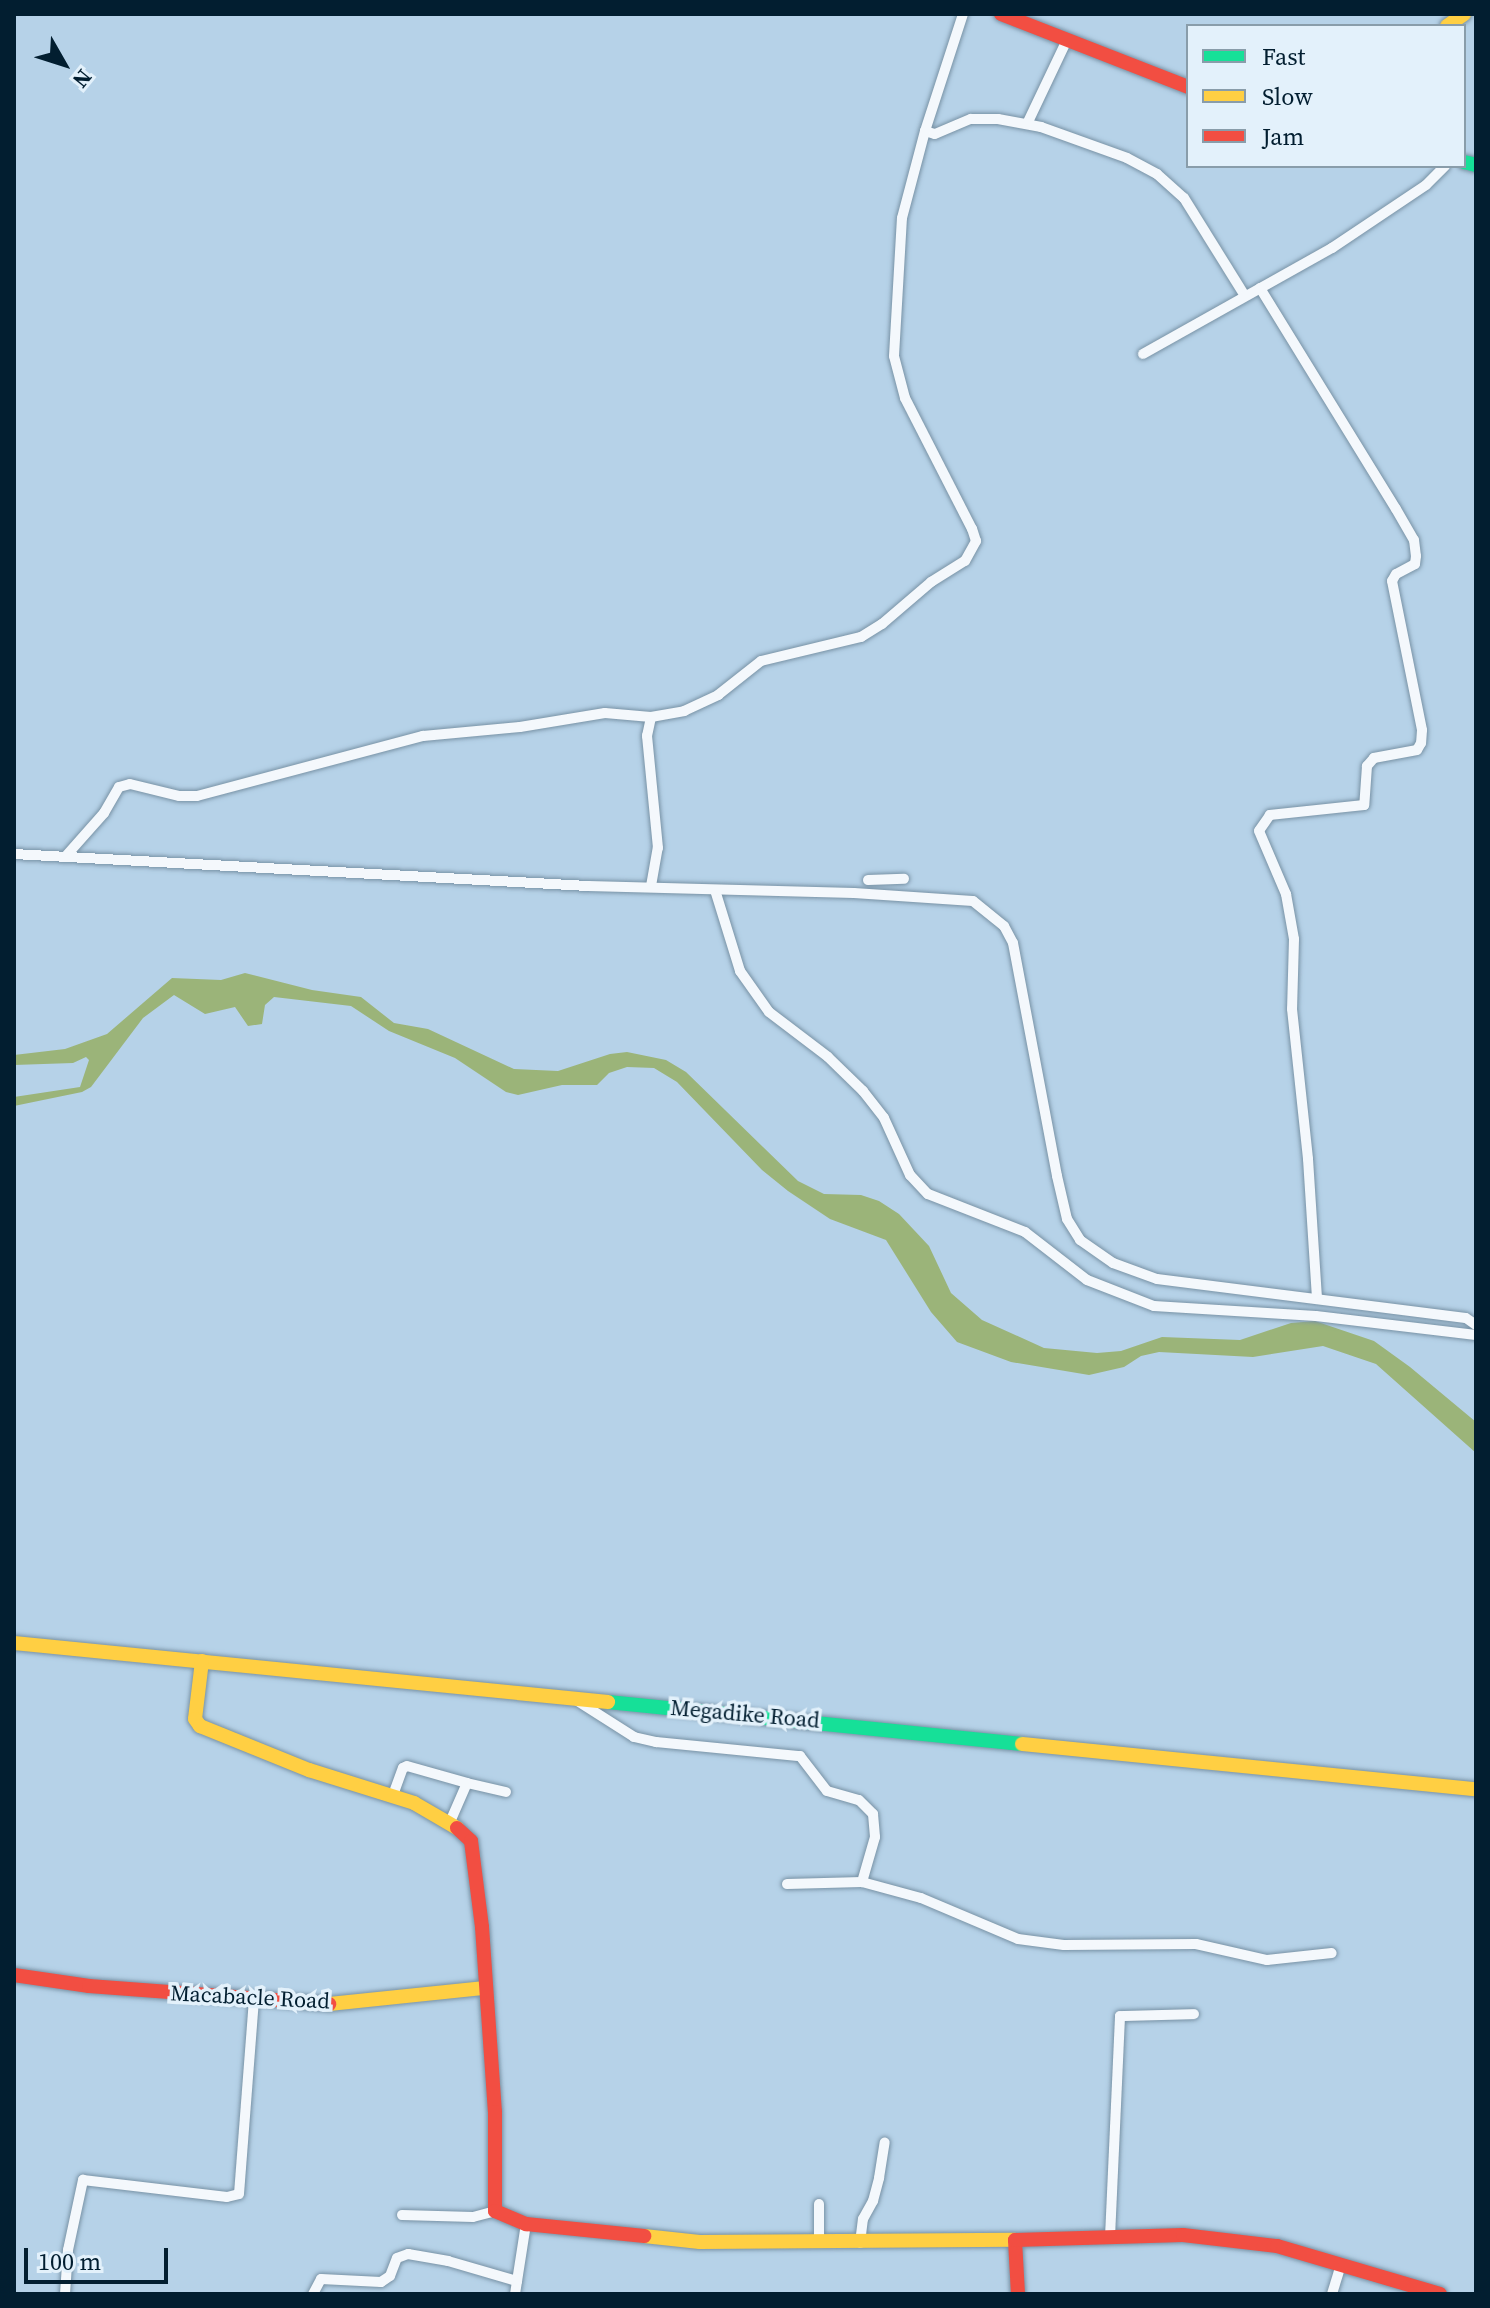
<!DOCTYPE html>
<html>
<head>
<meta charset="utf-8">
<style>
  body { margin:0 }
  #map { position:relative; width:1490px; height:2308px; overflow:hidden; background:#b6d2e8; font-family:"Source Serif 4",serif }
  div>[style] { position:absolute }
  [style*='--x'] { left:calc(var(--x)*1px); top:calc(var(--y)*1px); width:calc(var(--w)*1px); rotate:calc(var(--a)*1deg) }
  .water>* { inset:0; background:#9bb479 }
  .roads { filter:drop-shadow(0 0 2px #7892a5) drop-shadow(0 0 2px #7892a5) }
  .street>* { height:10px; margin:-5px; padding:0 5px; transform-origin:5px; border-radius:5px; background:#f4f8fc }
  .fast>* { height:14px; margin:-7px; padding:0 7px; transform-origin:7px; border-radius:7px; background:#16e098 }
  .slow>* { height:14px; margin:-7px; padding:0 7px; transform-origin:7px; border-radius:7px; background:#ffcf43 }
  .jam>* { height:14px; margin:-7px; padding:0 7px; transform-origin:7px; border-radius:7px; background:#f24e42 }
  span { translate:-50% -50%; white-space:nowrap; text-align:center; line-height:1.15; -webkit-text-stroke:7px #e3f1fb; paint-order:stroke }
  .street-label { font-size:22px; color:#021e30 }
  .frame { position:absolute; inset:0; border:16px solid #021e30; pointer-events:none }
  .legend { position:absolute; left:1186px; top:24px; width:280px; height:144px; box-sizing:border-box; background:#e3f1fb; border:2px solid #899daa; margin:0; padding:10px 14px; list-style:none; font-size:24px; color:#021e30 }
  .legend li { display:flex; align-items:center; gap:16px; height:40px }
  .legend b { width:40px; border:2px solid #899daa }
  .north { position:absolute; left:24px; top:24px; width:80px; height:80px; -webkit-text-stroke:6px #e3f1fb; paint-order:stroke; rotate:129deg; font-size:22px; font-weight:700; line-height:32px; text-align:center; color:#021e30 }
  .north::after { content:''; display:block; margin:auto; width:28px; height:36px; background:#021e30; clip-path:polygon(50% 0,100% 100%,50% 72%,0 100%) }
  .scale { position:absolute; left:24px; top:2248px; width:144px; height:36px; box-sizing:border-box; border:4px solid #021e30; border-top:0; padding-left:10px; font-size:24px; line-height:28px; white-space:nowrap; color:#021e30; -webkit-text-stroke:6px #e3f1fb; paint-order:stroke }
</style>
</head>
<body>
<div id="map">
  <div class="water">
    <div style="clip-path:polygon(245px 973px,312px 990px,361px 997px,394px 1023px,428px 1029px,514px 1069px,558px 1071px,610px 1054px,627px 1052px,666px 1060px,686px 1072px,798px 1181px,824px 1194px,861px 1195px,879px 1201px,899px 1214px,929px 1246px,951px 1293px,982px 1320px,1044px 1348px,1097px 1353px,1121px 1351px,1162px 1337px,1240px 1340px,1291px 1323px,1315px 1321px,1374px 1341px,1410px 1367px,1476px 1422px,1476px 1453px,1376px 1364px,1323px 1346px,1253px 1357px,1159px 1352px,1141px 1356px,1124px 1367px,1089px 1375px,1011px 1362px,957px 1342px,931px 1312px,886px 1240px,830px 1219px,788px 1191px,762px 1170px,677px 1082px,654px 1068px,627px 1067px,609px 1073px,597px 1085px,562px 1085px,518px 1095px,506px 1092px,455px 1058px,389px 1031px,351px 1006px,274px 997px,265px 1005px,262px 1024px,248px 1026px,235px 1007px,205px 1014px,174px 995px,143px 1018px,91px 1087px,82px 1092px,14px 1106px,14px 1097px,80px 1087px,89px 1060px,86px 1057px,73px 1063px,14px 1065px,14px 1055px,65px 1049px,107px 1034px,172px 978px,221px 980px)"></div>
  </div>
  <div class="roads">
    <div class="street">
      <div style="--x:1027;--y:124;--w:91;--a:-64.6"></div>
      <div style="--x:925;--y:131;--w:10;--a:17"></div>
      <div style="--x:935;--y:134;--w:39;--a:-23"></div>
      <div style="--x:971;--y:119;--w:27;--a:0"></div>
      <div style="--x:998;--y:119;--w:44;--a:10.5"></div>
      <div style="--x:1041;--y:127;--w:91;--a:19.8"></div>
      <div style="--x:1127;--y:158;--w:34;--a:28"></div>
      <div style="--x:1157;--y:174;--w:36;--a:42"></div>
      <div style="--x:1184;--y:198;--w:115;--a:58.1"></div>
      <div style="--x:1260;--y:288;--w:259;--a:58.4"></div>
      <div style="--x:1396;--y:509;--w:36;--a:60"></div>
      <div style="--x:1414;--y:540;--w:16;--a:83"></div>
      <div style="--x:1416;--y:556;--w:8;--a:97"></div>
      <div style="--x:1415;--y:564;--w:21;--a:152"></div>
      <div style="--x:1396;--y:574;--w:8;--a:120"></div>
      <div style="--x:1392;--y:581;--w:152;--a:78.6"></div>
      <div style="--x:1422;--y:730;--w:13;--a:94"></div>
      <div style="--x:1421;--y:743;--w:8;--a:120"></div>
      <div style="--x:1417;--y:750;--w:44;--a:169.5"></div>
      <div style="--x:1374;--y:758;--w:11;--a:131"></div>
      <div style="--x:1367;--y:766;--w:39;--a:94"></div>
      <div style="--x:1364;--y:805;--w:95;--a:173.9"></div>
      <div style="--x:1270;--y:815;--w:19;--a:125"></div>
      <div style="--x:1259;--y:831;--w:69;--a:66.8"></div>
      <div style="--x:1286;--y:894;--w:46;--a:79.9"></div>
      <div style="--x:1294;--y:939;--w:70;--a:91.6"></div>
      <div style="--x:1292;--y:1009;--w:151;--a:83.9"></div>
      <div style="--x:1308;--y:1159;--w:140;--a:86.3"></div>
      <div style="--x:1143;--y:354;--w:217;--a:-29.3"></div>
      <div style="--x:1332;--y:248;--w:113;--a:-33.8"></div>
      <div style="--x:1426;--y:185;--w:27;--a:-45"></div>
      <div style="--x:14;--y:854;--w:575;--a:3.19"></div>
      <div style="--x:588;--y:886;--w:266;--a:1.5"></div>
      <div style="--x:854;--y:893;--w:119;--a:3.8"></div>
      <div style="--x:973;--y:901;--w:40;--a:39"></div>
      <div style="--x:1004;--y:926;--w:19;--a:62"></div>
      <div style="--x:1013;--y:943;--w:237;--a:79.3"></div>
      <div style="--x:1057;--y:1176;--w:44;--a:76.9"></div>
      <div style="--x:1067;--y:1219;--w:25;--a:58"></div>
      <div style="--x:1080;--y:1240;--w:40;--a:34.9"></div>
      <div style="--x:1113;--y:1263;--w:47;--a:20"></div>
      <div style="--x:1157;--y:1279;--w:311;--a:7.2"></div>
      <div style="--x:1466;--y:1318;--w:12;--a:35"></div>
      <div style="--x:65;--y:857;--w:59;--a:-48.4"></div>
      <div style="--x:104;--y:813;--w:30;--a:-60"></div>
      <div style="--x:119;--y:787;--w:11;--a:-15"></div>
      <div style="--x:130;--y:784;--w:50;--a:13.8"></div>
      <div style="--x:179;--y:796;--w:18;--a:0"></div>
      <div style="--x:197;--y:796;--w:234;--a:-14.9"></div>
      <div style="--x:423;--y:736;--w:97;--a:-5.3"></div>
      <div style="--x:520;--y:727;--w:86;--a:-9.4"></div>
      <div style="--x:605;--y:713;--w:46;--a:5"></div>
      <div style="--x:651;--y:717;--w:34;--a:-10"></div>
      <div style="--x:684;--y:711;--w:38;--a:-25"></div>
      <div style="--x:718;--y:695;--w:55;--a:-38.3"></div>
      <div style="--x:761;--y:661;--w:103;--a:-13.5"></div>
      <div style="--x:861;--y:637;--w:25;--a:-32"></div>
      <div style="--x:882;--y:624;--w:65;--a:-40.6"></div>
      <div style="--x:931;--y:582;--w:40;--a:-32"></div>
      <div style="--x:965;--y:561;--w:23;--a:-61"></div>
      <div style="--x:976;--y:541;--w:13;--a:-108"></div>
      <div style="--x:972;--y:529;--w:147;--a:-117.1"></div>
      <div style="--x:905;--y:398;--w:43;--a:-104.7"></div>
      <div style="--x:894;--y:356;--w:138;--a:-86.7"></div>
      <div style="--x:902;--y:218;--w:90;--a:-75.2"></div>
      <div style="--x:925;--y:131;--w:123;--a:-72"></div>
      <div style="--x:868;--y:880;--w:36;--a:-2"></div>
      <div style="--x:651;--y:886;--w:39;--a:-80"></div>
      <div style="--x:658;--y:848;--w:113;--a:-95.6"></div>
      <div style="--x:647;--y:736;--w:19;--a:-78"></div>
      <div style="--x:715;--y:890;--w:85;--a:72.8"></div>
      <div style="--x:740;--y:971;--w:50;--a:54.7"></div>
      <div style="--x:769;--y:1012;--w:74;--a:37.3"></div>
      <div style="--x:828;--y:1057;--w:49;--a:44.2"></div>
      <div style="--x:863;--y:1091;--w:34;--a:52"></div>
      <div style="--x:884;--y:1118;--w:63;--a:65.5"></div>
      <div style="--x:910;--y:1175;--w:26;--a:47"></div>
      <div style="--x:928;--y:1194;--w:104;--a:21.4"></div>
      <div style="--x:1025;--y:1232;--w:78;--a:37.7"></div>
      <div style="--x:1087;--y:1280;--w:72;--a:21.2"></div>
      <div style="--x:1154;--y:1306;--w:162;--a:3.5"></div>
      <div style="--x:1316;--y:1316;--w:161;--a:6.8"></div>
      <div style="--x:576;--y:1700;--w:69;--a:32.5"></div>
      <div style="--x:634;--y:1737;--w:23;--a:13"></div>
      <div style="--x:656;--y:1742;--w:145;--a:5.6"></div>
      <div style="--x:800;--y:1756;--w:44;--a:52.4"></div>
      <div style="--x:827;--y:1791;--w:33;--a:16"></div>
      <div style="--x:859;--y:1800;--w:20;--a:45"></div>
      <div style="--x:873;--y:1814;--w:23;--a:85"></div>
      <div style="--x:875;--y:1837;--w:47;--a:106.1"></div>
      <div style="--x:467;--y:1783;--w:40;--a:13"></div>
      <div style="--x:393;--y:1795;--w:29;--a:-70"></div>
      <div style="--x:403;--y:1768;--w:4;--a:-27"></div>
      <div style="--x:407;--y:1766;--w:62;--a:15.8"></div>
      <div style="--x:467;--y:1783;--w:43;--a:113.6"></div>
      <div style="--x:787;--y:1884;--w:75;--a:-1.5"></div>
      <div style="--x:862;--y:1882;--w:61;--a:15.2"></div>
      <div style="--x:921;--y:1898;--w:105;--a:22.9"></div>
      <div style="--x:1018;--y:1939;--w:46;--a:7.4"></div>
      <div style="--x:1064;--y:1945;--w:132;--a:-0.4"></div>
      <div style="--x:1196;--y:1944;--w:73;--a:12.7"></div>
      <div style="--x:1267;--y:1960;--w:65;--a:-6.1"></div>
      <div style="--x:819;--y:2204;--w:38;--a:90"></div>
      <div style="--x:402;--y:2215;--w:71;--a:1.6"></div>
      <div style="--x:473;--y:2217;--w:23;--a:-15"></div>
      <div style="--x:1110;--y:2237;--w:221;--a:-87.4"></div>
      <div style="--x:1120;--y:2016;--w:74;--a:-1.5"></div>
      <div style="--x:860;--y:2243;--w:24;--a:-83"></div>
      <div style="--x:863;--y:2219;--w:21;--a:-61"></div>
      <div style="--x:873;--y:2201;--w:24;--a:-75"></div>
      <div style="--x:879;--y:2178;--w:36;--a:-81"></div>
      <div style="--x:65;--y:2294;--w:44;--a:-86.1"></div>
      <div style="--x:68;--y:2250;--w:72;--a:-77.9"></div>
      <div style="--x:83;--y:2180;--w:145;--a:6.7"></div>
      <div style="--x:227;--y:2197;--w:12;--a:-14"></div>
      <div style="--x:239;--y:2194;--w:194;--a:-85.6"></div>
      <div style="--x:313;--y:2294;--w:17;--a:-62"></div>
      <div style="--x:321;--y:2279;--w:60;--a:2.9"></div>
      <div style="--x:381;--y:2282;--w:11;--a:-34"></div>
      <div style="--x:390;--y:2276;--w:19;--a:-69"></div>
      <div style="--x:397;--y:2258;--w:12;--a:-20"></div>
      <div style="--x:408;--y:2254;--w:41;--a:9.9"></div>
      <div style="--x:448;--y:2261;--w:72;--a:16.2"></div>
      <div style="--x:515;--y:2294;--w:71;--a:-81.1"></div>
      <div style="--x:1332;--y:2294;--w:31;--a:-73"></div>
    </div>
    <div class="fast">
      <div style="--x:1464;--y:162;--w:12;--a:14"></div>
      <div style="--x:608;--y:1702;--w:416;--a:5.8"></div>
    </div>
    <div class="slow">
      <div style="--x:1447;--y:26;--w:21;--a:-35"></div>
      <div style="--x:14;--y:1643;--w:597;--a:5.67"></div>
      <div style="--x:202;--y:1661;--w:58;--a:96.9"></div>
      <div style="--x:195;--y:1719;--w:9;--a:54"></div>
      <div style="--x:200;--y:1726;--w:118;--a:22"></div>
      <div style="--x:309;--y:1770;--w:110;--a:17.4"></div>
      <div style="--x:414;--y:1803;--w:50;--a:30.2"></div>
      <div style="--x:1022;--y:1744;--w:456;--a:5.7"></div>
      <div style="--x:329;--y:2004;--w:157;--a:-5.9"></div>
      <div style="--x:644;--y:2236;--w:56;--a:6.1"></div>
      <div style="--x:700;--y:2242;--w:315;--a:-0.4"></div>
    </div>
    <div class="jam">
      <div style="--x:1001;--y:14;--w:201;--a:21.3"></div>
      <div style="--x:457;--y:1828;--w:19;--a:43"></div>
      <div style="--x:471;--y:1841;--w:87;--a:82.7"></div>
      <div style="--x:482;--y:1927;--w:185;--a:86"></div>
      <div style="--x:495;--y:2112;--w:99;--a:90"></div>
      <div style="--x:495;--y:2211;--w:34;--a:23"></div>
      <div style="--x:526;--y:2224;--w:119;--a:5.8"></div>
      <div style="--x:14;--y:1975;--w:76;--a:8.3"></div>
      <div style="--x:89;--y:1986;--w:241;--a:4.3"></div>
      <div style="--x:1018;--y:2294;--w:54;--a:-93.2"></div>
      <div style="--x:1015;--y:2240;--w:168;--a:-1.7"></div>
      <div style="--x:1183;--y:2235;--w:95;--a:6.7"></div>
      <div style="--x:1277;--y:2246;--w:170;--a:16.4"></div>
    </div>
  </div>
  <div class="street-label">
    <span style="left:745px;top:1714px;rotate:5deg">Megadike Road</span>
    <span style="left:250px;top:1997px;rotate:3deg">Macabacle Road</span>
  </div>
  <div class="frame"></div>
  <ul class="legend">
  <li><b style="height:10px;background:#16e098"></b>Fast</li>
  <li><b style="height:10px;background:#ffcf43"></b>Slow</li>
  <li><b style="height:10px;background:#f24e42"></b>Jam</li>
  </ul>
  <div class="north">N</div>
  <div class="scale">100 m</div>
</div>
</body>
</html>
